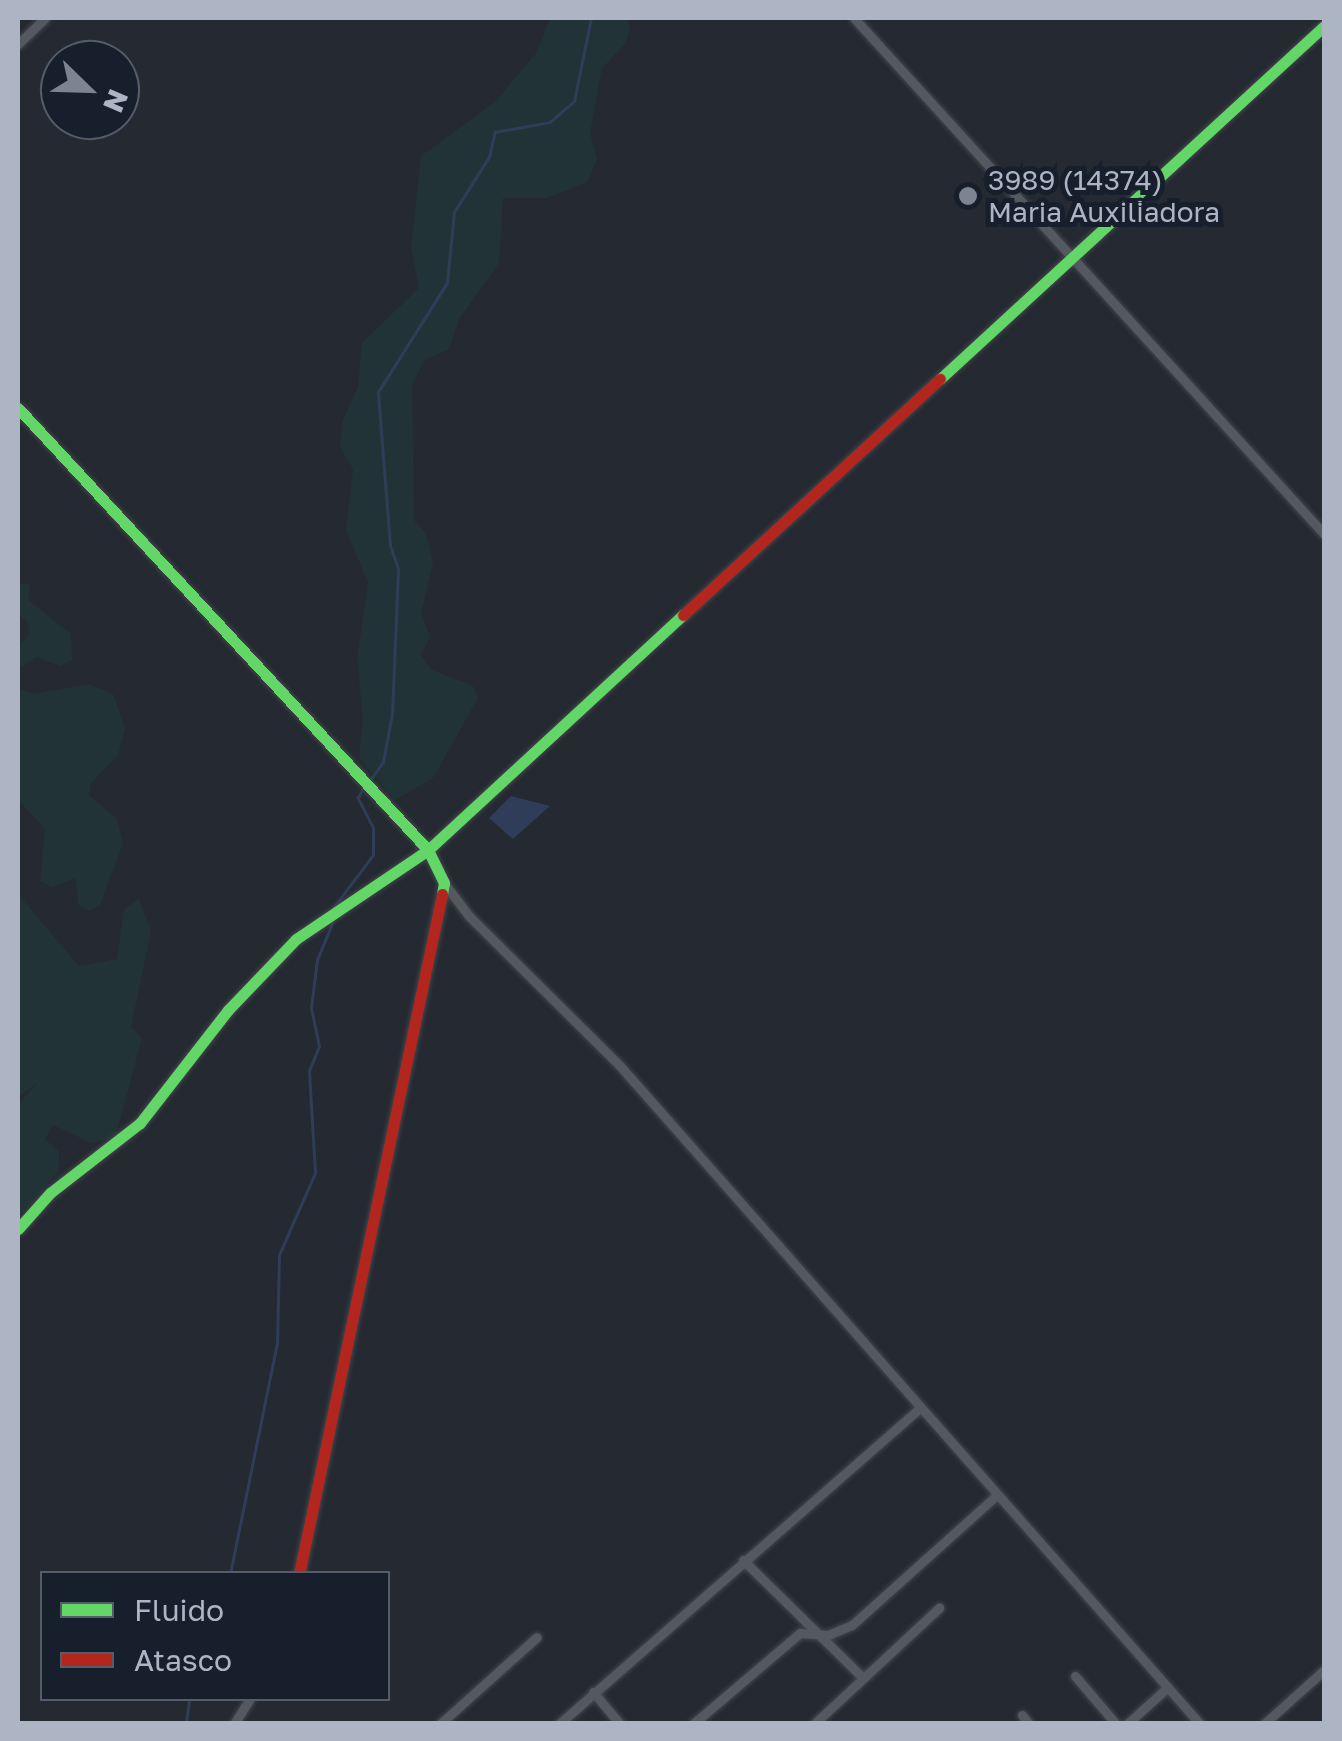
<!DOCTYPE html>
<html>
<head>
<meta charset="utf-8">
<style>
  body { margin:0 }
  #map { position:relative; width:1342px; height:1741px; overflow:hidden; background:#252931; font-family:"Golos Text",sans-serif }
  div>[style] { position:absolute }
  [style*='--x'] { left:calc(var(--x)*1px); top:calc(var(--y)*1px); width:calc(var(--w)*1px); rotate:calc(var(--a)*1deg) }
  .green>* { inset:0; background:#223337 }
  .water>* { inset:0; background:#2f3d59 }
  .stream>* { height:2.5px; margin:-1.25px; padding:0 1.25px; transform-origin:1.25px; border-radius:1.25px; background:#2f3d59 }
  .roads { filter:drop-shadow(0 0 2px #42454c) drop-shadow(0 0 2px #42454c) }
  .street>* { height:9px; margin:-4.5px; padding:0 4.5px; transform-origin:4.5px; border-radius:4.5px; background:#545860 }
  .fast>* { height:11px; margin:-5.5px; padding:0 5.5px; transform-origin:5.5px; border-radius:5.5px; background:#63d668 }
  .jam>* { height:11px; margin:-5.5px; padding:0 5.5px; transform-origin:5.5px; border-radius:5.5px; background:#b3261e }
  .dots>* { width:28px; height:28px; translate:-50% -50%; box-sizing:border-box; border:5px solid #181f2c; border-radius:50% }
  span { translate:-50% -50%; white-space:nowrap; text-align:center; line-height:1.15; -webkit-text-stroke:10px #181f2c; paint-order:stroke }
  .poi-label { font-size:28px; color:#adb4c4 }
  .left { translate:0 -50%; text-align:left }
  .frame { position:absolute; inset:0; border:20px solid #adb4c4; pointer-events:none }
  .legend { position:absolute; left:40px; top:1571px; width:350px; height:130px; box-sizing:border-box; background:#181f2c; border:2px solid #545b69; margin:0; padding:12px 18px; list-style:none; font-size:30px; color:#adb4c4 }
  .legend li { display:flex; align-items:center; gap:20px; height:50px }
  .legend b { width:50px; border:2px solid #545b69 }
  .north { position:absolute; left:40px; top:40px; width:100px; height:100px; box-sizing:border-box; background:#181f2c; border:2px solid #545b69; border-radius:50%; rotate:113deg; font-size:28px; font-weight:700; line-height:40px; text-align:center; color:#adb4c4 }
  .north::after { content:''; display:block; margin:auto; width:35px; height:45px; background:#7d8391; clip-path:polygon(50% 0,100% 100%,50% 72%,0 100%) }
</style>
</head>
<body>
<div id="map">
  <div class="green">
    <div style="clip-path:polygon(550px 18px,627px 18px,630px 26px,626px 43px,602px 68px,590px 133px,597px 159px,587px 182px,547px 198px,503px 198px,499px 263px,459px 319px,449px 349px,425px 360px,412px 384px,414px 520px,426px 534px,433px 563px,421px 614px,430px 637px,421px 655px,432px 670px,473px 686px,478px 698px,433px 778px,395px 800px,359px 758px,363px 721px,357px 658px,368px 583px,346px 530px,353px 469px,340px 447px,342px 422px,358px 387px,362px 343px,419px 288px,411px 248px,421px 156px,495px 102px,537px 52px)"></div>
    <div style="clip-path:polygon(18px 584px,30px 584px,28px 600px,71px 634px,72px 660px,60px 666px,37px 657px,18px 668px,18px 646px,28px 637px,29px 624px,18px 614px)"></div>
    <div style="clip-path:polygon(89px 684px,113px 694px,125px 729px,118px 755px,91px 783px,89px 795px,117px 819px,123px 843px,100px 905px,89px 911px,78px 904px,76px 878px,52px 887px,40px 881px,45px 829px,18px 800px,18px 689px,34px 694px)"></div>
    <div style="clip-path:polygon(18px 894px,79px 966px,117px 959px,124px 909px,139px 899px,151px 931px,131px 1027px,142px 1038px,115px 1138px,91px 1143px,53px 1125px,45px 1139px,59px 1151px,59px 1171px,18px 1217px,18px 1105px,37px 1083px,18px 1097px)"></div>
  </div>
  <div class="water">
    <div style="clip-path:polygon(511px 796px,550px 806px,513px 839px,489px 818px)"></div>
  </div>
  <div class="stream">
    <div style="--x:370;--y:780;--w:22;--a:-54"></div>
    <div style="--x:383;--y:762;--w:49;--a:-79.4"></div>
    <div style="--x:392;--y:714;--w:145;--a:-87.6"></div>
    <div style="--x:398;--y:569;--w:24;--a:-109"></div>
    <div style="--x:390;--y:546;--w:154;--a:-94.5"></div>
    <div style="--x:378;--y:392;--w:129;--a:-57.7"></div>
    <div style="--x:447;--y:283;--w:71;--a:-84.4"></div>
    <div style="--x:454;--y:212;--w:65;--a:-57.5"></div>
    <div style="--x:489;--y:157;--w:26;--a:-77"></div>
    <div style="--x:495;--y:132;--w:56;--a:-10.3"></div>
    <div style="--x:550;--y:122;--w:32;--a:-41"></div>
    <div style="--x:574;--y:101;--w:85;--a:-78.4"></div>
    <div style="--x:333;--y:908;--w:66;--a:-53"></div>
    <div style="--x:373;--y:855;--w:27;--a:-90"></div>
    <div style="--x:373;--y:828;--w:34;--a:-117"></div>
    <div style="--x:358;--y:798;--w:13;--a:-63"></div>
    <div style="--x:230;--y:1574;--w:236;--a:-78.5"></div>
    <div style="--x:277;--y:1343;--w:88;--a:-88.7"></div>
    <div style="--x:279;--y:1255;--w:90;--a:-66.3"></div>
    <div style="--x:315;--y:1173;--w:102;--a:-93.4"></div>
    <div style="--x:309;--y:1071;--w:27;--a:-68"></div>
    <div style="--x:319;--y:1046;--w:39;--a:-102"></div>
    <div style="--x:311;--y:1008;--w:48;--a:-82.9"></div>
    <div style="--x:317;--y:960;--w:42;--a:-67.7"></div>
    <div style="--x:186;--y:1724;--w:26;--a:-83"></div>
  </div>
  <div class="roads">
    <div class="street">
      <div style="--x:854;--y:18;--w:698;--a:47.67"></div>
      <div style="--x:18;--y:44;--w:37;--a:-44"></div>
      <div style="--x:444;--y:883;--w:41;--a:52.9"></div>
      <div style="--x:469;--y:916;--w:214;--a:44.8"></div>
      <div style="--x:621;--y:1067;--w:876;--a:48.61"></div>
      <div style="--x:743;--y:1560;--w:168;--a:44.5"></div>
      <div style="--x:1075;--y:1676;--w:63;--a:49.5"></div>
      <div style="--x:593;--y:1692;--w:42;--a:49.8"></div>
      <div style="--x:1022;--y:1715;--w:11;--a:52"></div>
      <div style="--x:234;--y:1724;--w:31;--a:-58"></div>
      <div style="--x:440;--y:1724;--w:130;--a:-41.9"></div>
      <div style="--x:559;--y:1724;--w:481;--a:-41.2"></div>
      <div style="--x:693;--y:1724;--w:140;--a:-40.4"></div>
      <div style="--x:800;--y:1633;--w:28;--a:4"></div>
      <div style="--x:828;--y:1635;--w:26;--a:-23"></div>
      <div style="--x:852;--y:1625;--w:195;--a:-41.9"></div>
      <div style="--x:814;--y:1724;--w:171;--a:-42.9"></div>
      <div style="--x:1127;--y:1724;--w:55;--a:-42.1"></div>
      <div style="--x:1264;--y:1724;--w:81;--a:-42"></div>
    </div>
    <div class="fast">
      <div style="--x:940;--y:379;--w:522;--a:-42.59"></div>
      <div style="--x:18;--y:408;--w:603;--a:47.15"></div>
      <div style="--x:428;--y:850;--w:37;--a:64"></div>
      <div style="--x:444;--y:883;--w:11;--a:100"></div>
      <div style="--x:18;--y:1229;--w:48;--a:-48.4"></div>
      <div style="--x:50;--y:1193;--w:114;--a:-37.9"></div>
      <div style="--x:140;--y:1123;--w:143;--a:-52.1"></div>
      <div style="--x:228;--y:1010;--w:98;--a:-46.2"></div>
      <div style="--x:296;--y:939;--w:159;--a:-34"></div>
      <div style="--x:428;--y:850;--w:347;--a:-42.7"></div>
    </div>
    <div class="jam">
      <div style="--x:683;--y:615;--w:349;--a:-42.6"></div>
      <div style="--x:299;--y:1574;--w:695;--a:-78.12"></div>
    </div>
  </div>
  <div class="dots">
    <div style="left:968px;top:196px;background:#7d8391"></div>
  </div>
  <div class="poi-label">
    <span class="left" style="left:988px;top:196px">3989 (14374)<br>Maria Auxiliadora</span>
  </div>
  <div class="frame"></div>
  <ul class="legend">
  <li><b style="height:12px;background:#63d668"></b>Fluido</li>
  <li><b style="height:12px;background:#b3261e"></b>Atasco</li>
  </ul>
  <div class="north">N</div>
</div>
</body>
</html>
